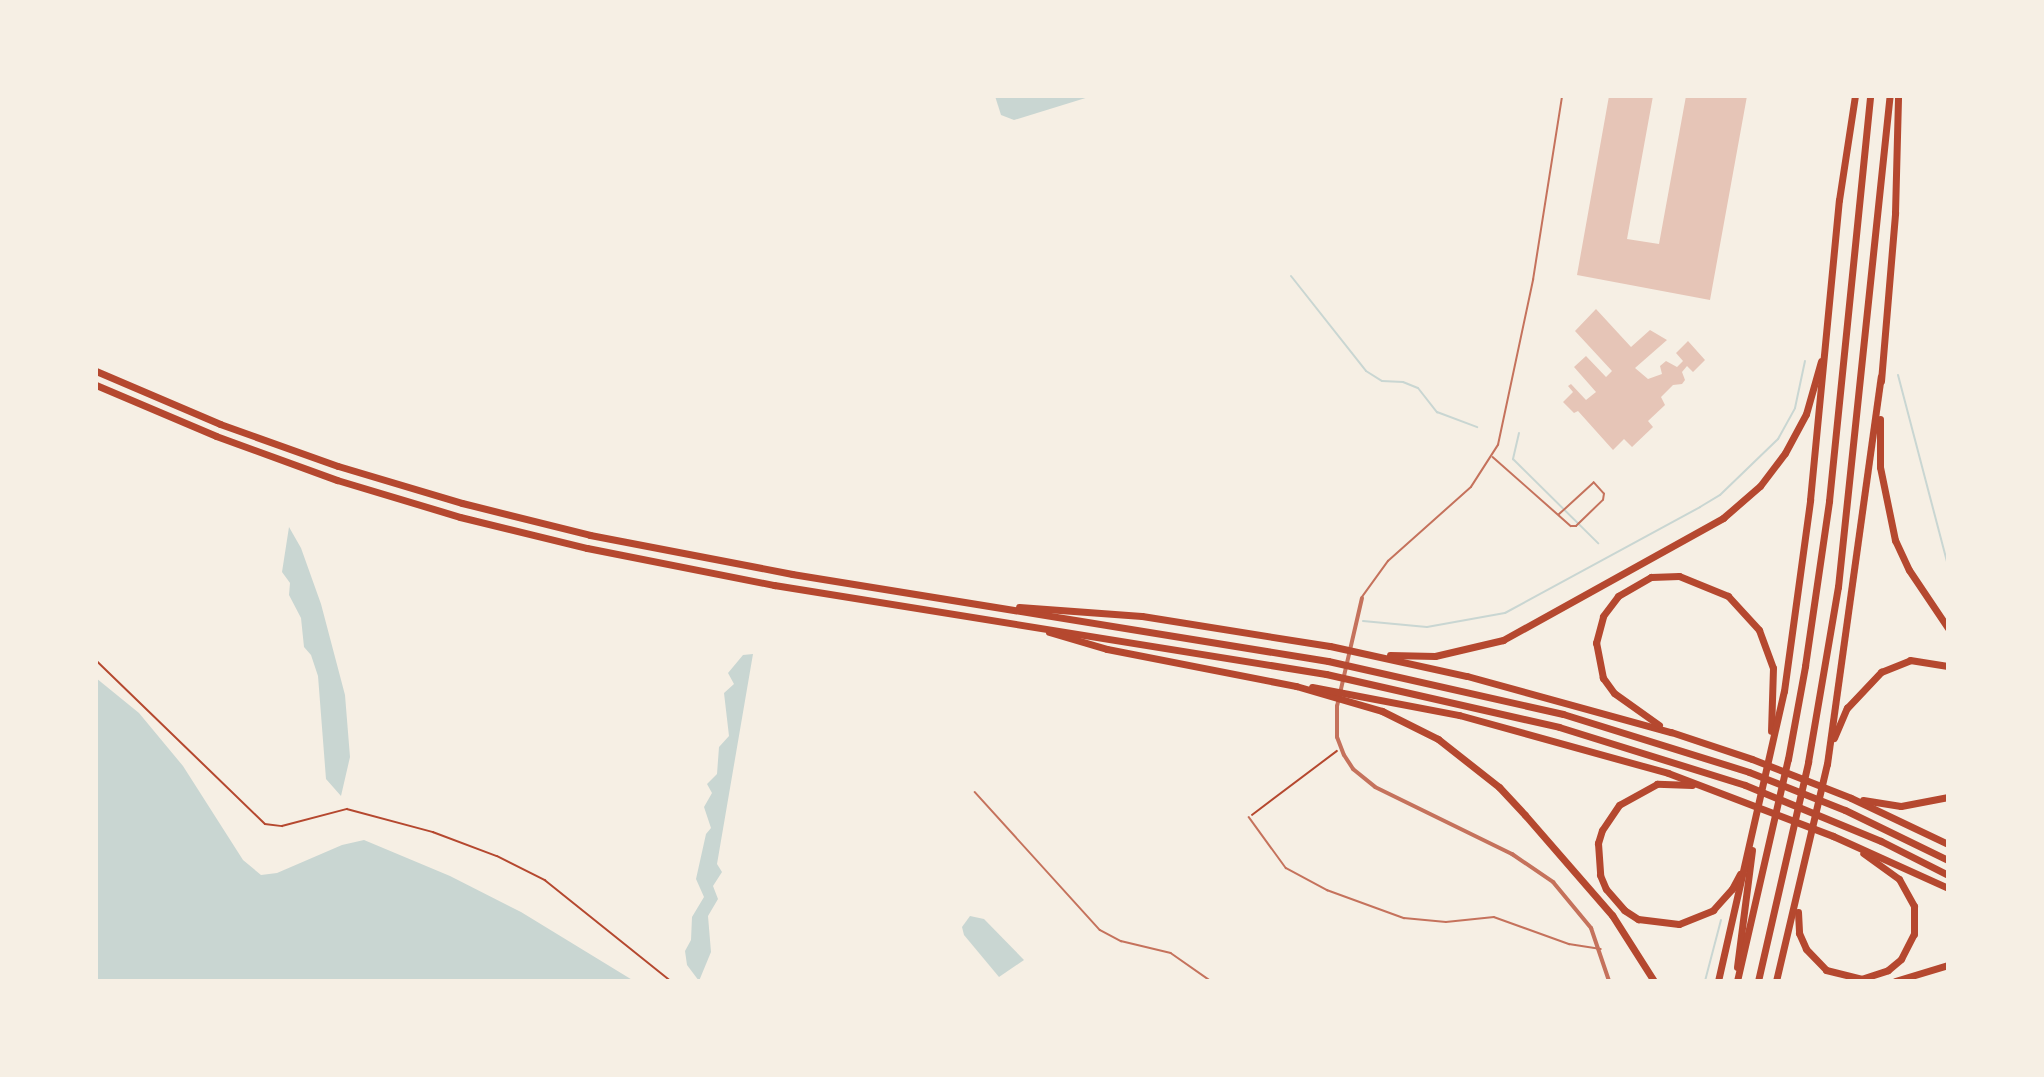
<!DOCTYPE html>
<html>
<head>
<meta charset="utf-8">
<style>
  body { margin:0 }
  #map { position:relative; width:2044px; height:1077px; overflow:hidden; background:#f6efe4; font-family:"Source Sans 3",sans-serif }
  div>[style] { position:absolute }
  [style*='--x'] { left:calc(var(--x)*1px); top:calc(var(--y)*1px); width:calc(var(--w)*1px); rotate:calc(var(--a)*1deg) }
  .water>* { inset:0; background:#c9d6d2 }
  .stream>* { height:2px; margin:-1px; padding:0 1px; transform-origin:1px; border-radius:1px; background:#c9d6d2 }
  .building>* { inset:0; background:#e6c5b7 }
  .path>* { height:1.5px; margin:-0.75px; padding:0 0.75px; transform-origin:0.75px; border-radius:0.75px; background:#b5482f }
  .service>* { height:1.5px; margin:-0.75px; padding:0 0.75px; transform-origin:0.75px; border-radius:0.75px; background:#c5725c }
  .minor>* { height:4px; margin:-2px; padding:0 2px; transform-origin:2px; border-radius:2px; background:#c5725c }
  .motorway>* { height:7px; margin:-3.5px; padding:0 3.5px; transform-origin:3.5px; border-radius:3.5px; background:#b5482f }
  span { translate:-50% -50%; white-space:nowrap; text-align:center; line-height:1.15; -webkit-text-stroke:4.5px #f6efe4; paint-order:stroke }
  .frame { position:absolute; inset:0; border:98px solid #f6efe4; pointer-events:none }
</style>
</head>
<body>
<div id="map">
  <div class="water">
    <div style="clip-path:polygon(995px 96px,1092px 96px,1014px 120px,1001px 115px)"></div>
    <div style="clip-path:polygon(289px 527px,301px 548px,321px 604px,345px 695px,350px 757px,341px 796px,326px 779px,318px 676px,311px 655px,304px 647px,301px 618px,289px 595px,290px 583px,282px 572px)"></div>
    <div style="clip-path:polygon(753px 654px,717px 864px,722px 872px,713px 886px,718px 899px,708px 916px,711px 952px,699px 981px,687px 965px,685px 951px,691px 940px,692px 917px,704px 897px,696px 879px,706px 834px,711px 828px,704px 807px,712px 793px,707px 784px,717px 774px,719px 747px,729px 736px,724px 693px,734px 684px,728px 673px,743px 655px)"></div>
    <div style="clip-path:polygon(96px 678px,139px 713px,183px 766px,243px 860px,261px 875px,277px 873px,342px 845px,364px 840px,450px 876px,521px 912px,634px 981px,96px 981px)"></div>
    <div style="clip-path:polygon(970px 916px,984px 919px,1024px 960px,999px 977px,964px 935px,962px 927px)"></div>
  </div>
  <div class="stream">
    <div style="--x:1291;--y:276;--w:121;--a:51.7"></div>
    <div style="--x:1366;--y:371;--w:19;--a:32"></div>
    <div style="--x:1382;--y:381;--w:21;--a:3"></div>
    <div style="--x:1403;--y:382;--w:16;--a:22"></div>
    <div style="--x:1418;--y:388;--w:31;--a:52"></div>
    <div style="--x:1437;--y:412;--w:43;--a:20.6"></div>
    <div style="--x:1898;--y:375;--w:196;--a:75.3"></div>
    <div style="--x:1519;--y:433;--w:27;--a:103"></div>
    <div style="--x:1513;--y:459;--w:120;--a:44.7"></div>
    <div style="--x:1363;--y:621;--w:64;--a:5.4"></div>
    <div style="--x:1427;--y:627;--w:79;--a:-10.2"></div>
    <div style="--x:1505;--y:613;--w:222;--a:-28.5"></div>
    <div style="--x:1700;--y:507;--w:23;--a:-31"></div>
    <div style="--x:1720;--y:495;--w:81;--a:-44"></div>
    <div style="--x:1778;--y:439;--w:35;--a:-61"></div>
    <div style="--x:1795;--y:408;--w:48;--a:-78"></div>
    <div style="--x:1705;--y:981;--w:63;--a:-75.3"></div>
  </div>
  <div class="building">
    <div style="clip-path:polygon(1609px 96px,1653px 96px,1627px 239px,1659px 244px,1686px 96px,1747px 96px,1710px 300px,1577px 275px)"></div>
    <div style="clip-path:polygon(1596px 309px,1631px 347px,1650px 330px,1667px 340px,1635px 368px,1648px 379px,1662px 374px,1660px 366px,1666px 361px,1677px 367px,1683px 361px,1676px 353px,1688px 341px,1705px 360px,1693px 372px,1687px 366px,1682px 372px,1685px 380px,1682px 384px,1673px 385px,1661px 397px,1665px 405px,1648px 421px,1653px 427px,1632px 447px,1624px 439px,1613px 450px,1578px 411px,1574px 413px,1563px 402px,1573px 392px,1568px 386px,1571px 384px,1586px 400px,1596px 392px,1574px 367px,1586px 356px,1606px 377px,1612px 371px,1575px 331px)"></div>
  </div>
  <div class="path">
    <div style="--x:96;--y:660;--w:235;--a:44.1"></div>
    <div style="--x:265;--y:824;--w:17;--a:7"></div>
    <div style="--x:282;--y:826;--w:67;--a:-14.7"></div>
    <div style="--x:347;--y:809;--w:89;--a:15"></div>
    <div style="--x:433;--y:832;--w:68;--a:20.6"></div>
    <div style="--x:497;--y:856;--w:54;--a:26.6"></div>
    <div style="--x:545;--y:880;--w:161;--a:38.7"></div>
    <div style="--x:1252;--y:815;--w:106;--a:-37"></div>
  </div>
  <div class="service">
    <div style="--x:1493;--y:457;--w:104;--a:41.5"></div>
    <div style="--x:1571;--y:526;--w:5;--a:0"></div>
    <div style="--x:1576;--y:526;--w:37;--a:-44"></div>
    <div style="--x:1603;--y:500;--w:6;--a:-81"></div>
    <div style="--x:1604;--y:494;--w:15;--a:-132"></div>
    <div style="--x:1594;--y:483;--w:47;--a:137.6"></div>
    <div style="--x:1362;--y:597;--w:44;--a:-54.2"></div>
    <div style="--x:1388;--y:561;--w:111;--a:-41.7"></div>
    <div style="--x:1471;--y:487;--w:50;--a:-57.3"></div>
    <div style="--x:1498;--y:445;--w:169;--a:-78"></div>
    <div style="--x:1533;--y:280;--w:186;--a:-81"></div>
    <div style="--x:975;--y:792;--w:186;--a:47.8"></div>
    <div style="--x:1100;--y:930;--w:24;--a:28"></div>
    <div style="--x:1121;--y:941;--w:51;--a:13.5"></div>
    <div style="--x:1171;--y:953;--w:49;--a:35"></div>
    <div style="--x:1249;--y:817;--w:63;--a:54"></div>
    <div style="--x:1286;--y:868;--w:47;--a:28.2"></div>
    <div style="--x:1327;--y:890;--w:82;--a:20"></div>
    <div style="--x:1404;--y:918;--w:42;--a:5.4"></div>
    <div style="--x:1446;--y:922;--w:48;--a:-5.9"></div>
    <div style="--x:1494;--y:917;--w:80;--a:19.8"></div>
    <div style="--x:1569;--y:944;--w:32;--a:9"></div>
  </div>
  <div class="minor">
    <div style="--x:1362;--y:598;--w:111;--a:103"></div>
    <div style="--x:1337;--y:706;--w:31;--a:90"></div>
    <div style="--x:1337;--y:737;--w:19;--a:69"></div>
    <div style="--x:1344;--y:755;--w:17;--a:57"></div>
    <div style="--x:1353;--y:769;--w:28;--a:39"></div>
    <div style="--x:1375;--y:787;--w:153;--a:26.1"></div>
    <div style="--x:1512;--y:854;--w:50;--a:34.3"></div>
    <div style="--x:1553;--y:882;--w:60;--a:50.4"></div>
    <div style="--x:1591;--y:928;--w:56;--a:71.2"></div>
  </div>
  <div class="motorway">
    <div style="--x:96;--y:371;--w:135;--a:23.1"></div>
    <div style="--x:220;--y:424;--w:125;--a:19.6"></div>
    <div style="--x:338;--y:466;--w:129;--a:16.6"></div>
    <div style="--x:462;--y:503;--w:132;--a:14"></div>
    <div style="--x:590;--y:535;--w:206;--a:10.9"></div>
    <div style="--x:792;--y:574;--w:543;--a:9.22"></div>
    <div style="--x:1328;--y:661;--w:241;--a:12.7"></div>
    <div style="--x:1563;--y:714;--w:195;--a:17.3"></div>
    <div style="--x:1749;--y:772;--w:103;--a:21.6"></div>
    <div style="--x:1845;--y:810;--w:114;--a:25.9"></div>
    <div style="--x:1881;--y:381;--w:169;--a:-85.2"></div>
    <div style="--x:1895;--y:213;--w:117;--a:-88.5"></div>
    <div style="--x:96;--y:385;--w:130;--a:23"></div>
    <div style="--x:216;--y:436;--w:129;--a:20"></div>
    <div style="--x:337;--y:480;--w:128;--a:16.7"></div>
    <div style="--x:460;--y:517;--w:131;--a:13.7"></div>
    <div style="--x:587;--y:548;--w:191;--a:11.2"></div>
    <div style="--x:774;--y:585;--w:559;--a:9.16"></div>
    <div style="--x:1326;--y:674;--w:239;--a:12.8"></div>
    <div style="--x:1559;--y:727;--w:195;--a:17.3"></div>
    <div style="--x:1745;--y:785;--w:147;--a:22.4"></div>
    <div style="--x:1881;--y:841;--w:75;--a:26.9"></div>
    <div style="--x:1880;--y:419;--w:48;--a:90"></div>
    <div style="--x:1880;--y:467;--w:75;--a:78.4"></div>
    <div style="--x:1895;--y:540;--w:33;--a:65"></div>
    <div style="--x:1909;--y:570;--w:70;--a:56.1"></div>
    <div style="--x:1019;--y:607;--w:123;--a:4.2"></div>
    <div style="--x:1142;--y:616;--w:190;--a:9.1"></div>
    <div style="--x:1330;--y:646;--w:140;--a:12.4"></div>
    <div style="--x:1467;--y:676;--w:212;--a:15.4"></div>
    <div style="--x:1671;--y:732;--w:85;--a:18.4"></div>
    <div style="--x:1752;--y:759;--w:106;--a:21.5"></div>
    <div style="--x:1851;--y:798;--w:107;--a:25.4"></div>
    <div style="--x:1049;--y:632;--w:60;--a:16.3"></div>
    <div style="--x:1107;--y:649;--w:193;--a:11.1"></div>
    <div style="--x:1296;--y:686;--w:90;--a:16.2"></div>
    <div style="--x:1382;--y:711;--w:63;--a:26.6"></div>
    <div style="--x:1438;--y:739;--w:78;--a:38.2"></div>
    <div style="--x:1499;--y:787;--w:38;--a:47"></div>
    <div style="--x:1525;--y:815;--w:133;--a:49"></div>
    <div style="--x:1612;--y:915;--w:78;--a:57.5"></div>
    <div style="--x:1390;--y:655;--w:45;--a:1.3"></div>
    <div style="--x:1435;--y:656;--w:70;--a:-13.2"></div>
    <div style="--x:1503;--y:640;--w:252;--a:-29"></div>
    <div style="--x:1723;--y:518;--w:49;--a:-40.9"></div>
    <div style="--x:1760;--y:486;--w:41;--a:-52.9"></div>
    <div style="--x:1785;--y:453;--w:44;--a:-61.7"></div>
    <div style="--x:1806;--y:414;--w:55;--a:-74.2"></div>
    <div style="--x:1312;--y:687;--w:150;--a:10.8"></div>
    <div style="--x:1459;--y:715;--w:217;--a:15.5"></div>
    <div style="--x:1668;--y:773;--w:177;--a:20.9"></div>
    <div style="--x:1833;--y:836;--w:126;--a:24.3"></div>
    <div style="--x:1659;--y:725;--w:55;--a:-144.6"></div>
    <div style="--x:1614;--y:693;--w:19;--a:-126"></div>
    <div style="--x:1603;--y:678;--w:36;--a:-101"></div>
    <div style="--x:1596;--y:643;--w:28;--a:-75"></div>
    <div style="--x:1603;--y:616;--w:25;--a:-53"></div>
    <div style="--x:1618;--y:596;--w:38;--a:-30"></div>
    <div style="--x:1651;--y:577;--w:28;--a:-2"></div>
    <div style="--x:1679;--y:576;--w:53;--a:22.2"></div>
    <div style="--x:1728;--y:596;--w:46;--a:47.6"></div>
    <div style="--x:1759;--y:630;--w:40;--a:69.8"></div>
    <div style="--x:1773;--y:668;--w:63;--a:91.8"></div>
    <div style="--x:1834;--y:738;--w:33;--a:-67"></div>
    <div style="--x:1847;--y:708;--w:50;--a:-46.6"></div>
    <div style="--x:1881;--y:672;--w:31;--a:-22"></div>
    <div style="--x:1910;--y:660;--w:38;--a:9"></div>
    <div style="--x:1692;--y:785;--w:35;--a:-178"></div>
    <div style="--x:1657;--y:784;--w:43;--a:151.1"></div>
    <div style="--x:1619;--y:805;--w:30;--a:124"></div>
    <div style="--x:1602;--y:830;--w:14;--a:107"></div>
    <div style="--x:1598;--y:843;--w:32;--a:86"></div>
    <div style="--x:1600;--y:875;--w:15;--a:67"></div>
    <div style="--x:1606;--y:889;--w:28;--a:49"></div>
    <div style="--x:1624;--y:910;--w:17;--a:33"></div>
    <div style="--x:1638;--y:919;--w:41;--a:7"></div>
    <div style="--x:1679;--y:924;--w:37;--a:-22"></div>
    <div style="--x:1713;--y:910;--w:28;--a:-48"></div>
    <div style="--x:1732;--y:889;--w:17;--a:-62"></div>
    <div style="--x:1863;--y:800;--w:38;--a:9"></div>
    <div style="--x:1901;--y:806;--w:48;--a:-10.8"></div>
    <div style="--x:1798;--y:912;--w:21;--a:87"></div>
    <div style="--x:1799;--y:933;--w:17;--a:66"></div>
    <div style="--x:1806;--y:949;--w:29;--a:46"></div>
    <div style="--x:1826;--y:970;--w:36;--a:14"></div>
    <div style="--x:1861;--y:979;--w:28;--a:-18"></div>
    <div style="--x:1888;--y:970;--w:17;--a:-40"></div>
    <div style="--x:1901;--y:959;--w:28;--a:-63"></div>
    <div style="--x:1914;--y:934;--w:28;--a:-90"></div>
    <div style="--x:1914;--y:906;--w:31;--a:-119"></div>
    <div style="--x:1899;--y:879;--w:44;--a:-144.2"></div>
    <div style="--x:1737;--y:967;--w:118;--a:-82.7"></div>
    <div style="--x:1718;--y:981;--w:297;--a:-77.2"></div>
    <div style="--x:1784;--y:691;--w:193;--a:-82.2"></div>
    <div style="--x:1810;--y:500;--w:301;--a:-84.5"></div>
    <div style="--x:1839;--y:200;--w:105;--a:-81.3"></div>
    <div style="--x:1737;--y:981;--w:228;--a:-77.1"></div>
    <div style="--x:1788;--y:759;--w:95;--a:-79.6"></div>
    <div style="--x:1805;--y:666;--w:167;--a:-81.7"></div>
    <div style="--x:1829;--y:501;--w:407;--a:-84.2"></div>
    <div style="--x:1758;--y:981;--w:225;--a:-77.1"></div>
    <div style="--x:1808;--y:762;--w:178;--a:-80.3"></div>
    <div style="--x:1838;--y:587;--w:494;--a:-84"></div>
    <div style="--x:1776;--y:981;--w:223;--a:-76.8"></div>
    <div style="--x:1827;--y:764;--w:391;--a:-82.1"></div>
    <div style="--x:1895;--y:981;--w:55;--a:-16.8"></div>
  </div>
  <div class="frame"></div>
</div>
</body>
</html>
